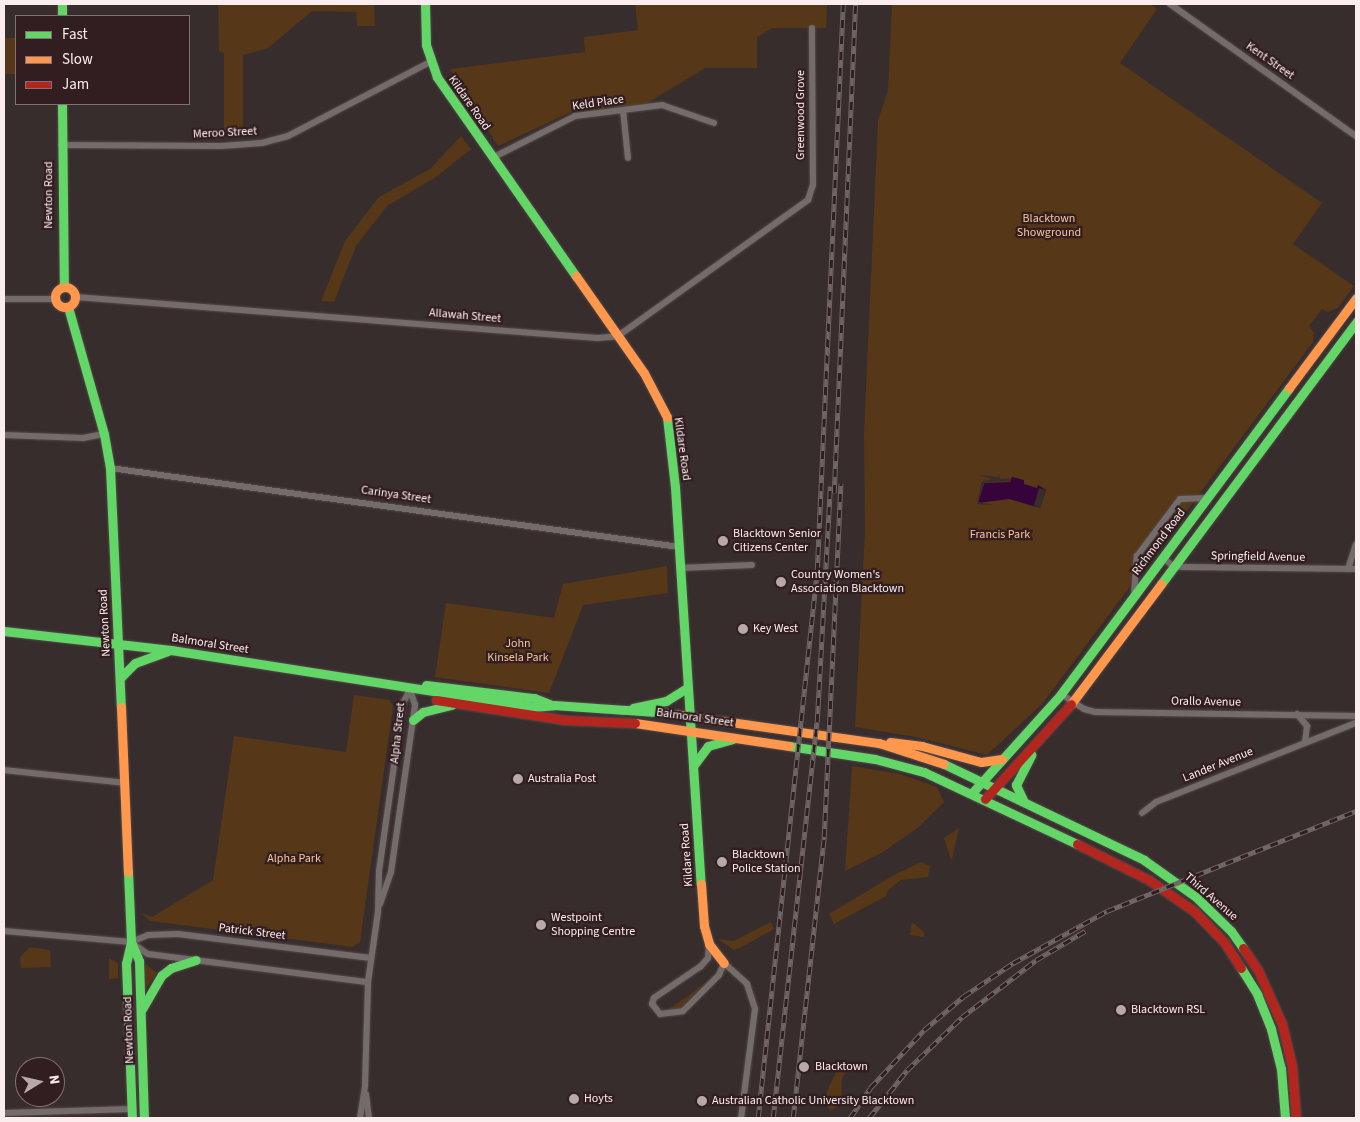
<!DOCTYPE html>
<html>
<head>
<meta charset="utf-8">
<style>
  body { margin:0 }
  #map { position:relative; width:1360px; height:1122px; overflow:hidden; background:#382d2d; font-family:"Source Sans 3",sans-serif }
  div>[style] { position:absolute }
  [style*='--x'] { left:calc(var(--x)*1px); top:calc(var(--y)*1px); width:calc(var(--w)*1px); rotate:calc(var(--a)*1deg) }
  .green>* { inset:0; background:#563717; transform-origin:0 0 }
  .water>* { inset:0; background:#36043b }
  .pier>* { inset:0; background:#382d2d; transform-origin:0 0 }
  .roads { filter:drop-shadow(0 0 1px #53494a) drop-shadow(0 0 1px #53494a) }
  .street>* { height:6px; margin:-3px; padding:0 3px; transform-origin:3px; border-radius:3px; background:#746b6b }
  .fast>* { height:9px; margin:-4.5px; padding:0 4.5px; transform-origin:4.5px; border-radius:4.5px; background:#63d668 }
  .slow>* { height:9px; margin:-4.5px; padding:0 4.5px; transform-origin:4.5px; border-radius:4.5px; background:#ff974d }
  .slow>.ring { margin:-4.5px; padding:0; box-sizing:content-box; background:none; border:9px solid #ff974d; border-radius:50% }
  .jam>* { height:9px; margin:-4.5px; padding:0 4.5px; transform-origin:4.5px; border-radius:4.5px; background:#b3261e }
  .rail>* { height:4.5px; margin-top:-2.25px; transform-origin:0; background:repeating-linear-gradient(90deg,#321e20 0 8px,#6f6666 0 16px); box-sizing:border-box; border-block:1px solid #6f6666 }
  .dots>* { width:14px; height:14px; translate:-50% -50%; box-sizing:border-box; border:2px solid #321e20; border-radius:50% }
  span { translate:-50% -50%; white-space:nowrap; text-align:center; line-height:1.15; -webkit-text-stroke:4.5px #321e20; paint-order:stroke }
  .street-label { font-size:12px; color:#fbeced }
  .park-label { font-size:12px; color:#f9c696 }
  .poi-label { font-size:12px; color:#fbeced }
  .left { translate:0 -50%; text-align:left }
  .frame { position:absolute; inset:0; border:5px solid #fbeced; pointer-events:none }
  .legend { position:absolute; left:15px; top:15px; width:175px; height:90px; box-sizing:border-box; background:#321e20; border:1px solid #827072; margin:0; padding:6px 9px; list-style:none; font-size:15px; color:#fbeced }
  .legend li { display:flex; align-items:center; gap:10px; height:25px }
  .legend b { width:25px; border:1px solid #827072 }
  .north { position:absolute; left:15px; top:1057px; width:50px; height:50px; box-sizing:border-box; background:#321e20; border:1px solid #827072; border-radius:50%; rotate:81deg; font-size:14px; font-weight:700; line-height:20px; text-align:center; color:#fbeced }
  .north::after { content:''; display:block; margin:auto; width:18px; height:22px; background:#b7a9aa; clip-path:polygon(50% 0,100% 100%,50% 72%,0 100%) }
</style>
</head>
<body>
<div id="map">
  <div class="green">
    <div style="clip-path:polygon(218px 4px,374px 4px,375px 26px,357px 26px,356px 12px,312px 11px,268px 48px,243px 55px,243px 132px,224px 133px,224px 53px,219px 51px)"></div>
    <div style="clip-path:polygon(635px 4px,827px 4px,826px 28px,772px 28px,757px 37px,757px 68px,705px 68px,646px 104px,571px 112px,498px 146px,450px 69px,585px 52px,584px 37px,638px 30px)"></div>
    <div style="clip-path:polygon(892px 4px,1150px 4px,1157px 9px,1120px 63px,1322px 203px,1293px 244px,1354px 286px,1338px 308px,1328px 312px,1322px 309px,1309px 326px,1314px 333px,1313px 342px,1042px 704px,987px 755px,916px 737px,855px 727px,865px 531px,864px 433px,878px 120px,888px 91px)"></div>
    <div style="left:4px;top:38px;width:12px;height:36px"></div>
    <div style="clip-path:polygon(461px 136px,471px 149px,436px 177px,387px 206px,356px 246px,334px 302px,321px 301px,345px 241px,379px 197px,430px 169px)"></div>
    <div style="clip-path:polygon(667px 566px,668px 593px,583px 605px,549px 693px,435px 677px,446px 603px,554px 618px,563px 584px)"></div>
    <div style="clip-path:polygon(354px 695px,389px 700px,393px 706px,360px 942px,353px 947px,150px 921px,141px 913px,152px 917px,213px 880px,234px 736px,346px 752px)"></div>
    <div style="clip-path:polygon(852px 766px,900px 774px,937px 787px,944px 802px,919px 827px,883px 852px,845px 871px)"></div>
    <div style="clip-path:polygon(959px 828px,952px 859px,951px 860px,944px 838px)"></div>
    <div style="clip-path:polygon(921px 862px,930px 866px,928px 877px,901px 880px,888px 890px,886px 896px,834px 924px,829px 914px,894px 875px)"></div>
    <div style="clip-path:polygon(771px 922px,774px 929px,740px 948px,734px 950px,718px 939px,734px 941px)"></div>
    <div style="clip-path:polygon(912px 922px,924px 932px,924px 937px,910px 935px)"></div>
    <div style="clip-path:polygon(30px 947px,50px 950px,51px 967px,21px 968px,20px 957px)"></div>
    <div style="clip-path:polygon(109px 958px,118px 963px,118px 978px,109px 979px)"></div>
    <div style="clip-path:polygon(144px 963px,157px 973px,145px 990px,144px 990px)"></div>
    <div style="clip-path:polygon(711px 978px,681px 1008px,666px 1011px,688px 996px)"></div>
    <div style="clip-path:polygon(848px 1064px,849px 1068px,842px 1078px,841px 1105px,831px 1111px,825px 1104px,827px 1091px,836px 1073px,842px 1065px)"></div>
  </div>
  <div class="water">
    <div style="clip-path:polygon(1012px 477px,1024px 480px,1024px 484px,1037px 488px,1038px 485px,1046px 490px,1040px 508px,1009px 499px,978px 503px,984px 483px,1010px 482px)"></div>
  </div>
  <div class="pier">
    <div style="clip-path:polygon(999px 474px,1000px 479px,1010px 478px,1011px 481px,985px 482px,978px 502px,994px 505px,977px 504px,982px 481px,993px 479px,977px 475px,998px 477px)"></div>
    <div style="left:1039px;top:488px;width:7px;height:19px;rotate:16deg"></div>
  </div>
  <div class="roads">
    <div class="street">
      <div style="--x:1170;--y:4;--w:228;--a:35.4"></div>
      <div style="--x:623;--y:110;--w:48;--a:84.1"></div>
      <div style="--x:61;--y:145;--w:160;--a:0.4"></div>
      <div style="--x:221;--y:146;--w:41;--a:-4.2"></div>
      <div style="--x:262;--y:143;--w:27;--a:-15"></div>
      <div style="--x:288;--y:136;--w:160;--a:-27.5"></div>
      <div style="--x:492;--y:158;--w:93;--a:-26.8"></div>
      <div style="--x:575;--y:116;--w:88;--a:-7.2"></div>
      <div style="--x:662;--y:105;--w:55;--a:19.1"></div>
      <div style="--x:76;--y:297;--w:523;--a:4.5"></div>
      <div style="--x:597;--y:338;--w:21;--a:-5"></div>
      <div style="--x:618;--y:336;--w:234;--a:-35.6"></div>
      <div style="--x:808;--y:200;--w:16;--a:-72"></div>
      <div style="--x:813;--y:185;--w:157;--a:-90.4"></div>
      <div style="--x:4;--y:299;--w:51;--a:0"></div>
      <div style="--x:4;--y:435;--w:79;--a:2.2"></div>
      <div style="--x:83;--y:438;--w:21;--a:-11"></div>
      <div style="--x:110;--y:468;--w:574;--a:7.9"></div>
      <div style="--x:1163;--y:558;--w:13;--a:39"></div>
      <div style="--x:1173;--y:566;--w:10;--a:6"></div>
      <div style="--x:1183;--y:567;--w:173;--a:0.7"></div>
      <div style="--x:679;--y:568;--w:73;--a:-2.4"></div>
      <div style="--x:1348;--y:569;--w:26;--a:-72"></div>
      <div style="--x:1134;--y:595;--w:39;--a:-86"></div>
      <div style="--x:1137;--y:556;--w:71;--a:-53"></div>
      <div style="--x:1180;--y:499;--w:27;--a:-2"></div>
      <div style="--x:1061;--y:694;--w:27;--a:33"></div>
      <div style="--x:1084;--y:709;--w:11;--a:15"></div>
      <div style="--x:1095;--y:712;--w:261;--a:0.9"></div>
      <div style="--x:1297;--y:714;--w:16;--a:50"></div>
      <div style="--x:1307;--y:726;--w:16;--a:97"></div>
      <div style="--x:4;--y:770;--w:122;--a:6.1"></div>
      <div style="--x:1142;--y:813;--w:18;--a:-38"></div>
      <div style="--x:1156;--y:802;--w:215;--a:-21.6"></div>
      <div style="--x:380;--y:904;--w:34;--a:-71"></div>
      <div style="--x:391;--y:872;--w:169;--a:-81.8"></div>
      <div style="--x:415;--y:705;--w:16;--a:-108"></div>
      <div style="--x:4;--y:931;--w:127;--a:5"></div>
      <div style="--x:131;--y:942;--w:18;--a:-22"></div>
      <div style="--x:148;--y:935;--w:30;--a:-2"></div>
      <div style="--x:178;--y:934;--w:194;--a:7.1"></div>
      <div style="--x:132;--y:943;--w:19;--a:35"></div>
      <div style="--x:148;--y:954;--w:222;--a:7.3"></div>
      <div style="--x:709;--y:944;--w:14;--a:94"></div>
      <div style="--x:708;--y:958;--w:11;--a:131"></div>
      <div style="--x:701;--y:966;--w:57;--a:145.8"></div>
      <div style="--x:654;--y:998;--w:6;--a:108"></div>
      <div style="--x:652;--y:1004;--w:13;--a:51"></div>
      <div style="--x:660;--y:1014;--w:23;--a:-7"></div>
      <div style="--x:683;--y:1011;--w:51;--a:-45"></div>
      <div style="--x:719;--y:975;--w:13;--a:-67"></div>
      <div style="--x:724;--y:963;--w:31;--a:42"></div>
      <div style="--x:747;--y:984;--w:26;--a:72"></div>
      <div style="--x:755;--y:1009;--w:110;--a:97.3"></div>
      <div style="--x:366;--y:1094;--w:24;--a:83"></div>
      <div style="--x:4;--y:1113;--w:128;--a:-1.8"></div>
      <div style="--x:360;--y:1118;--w:33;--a:-81"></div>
      <div style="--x:365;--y:1085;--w:103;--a:-88.3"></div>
      <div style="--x:368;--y:982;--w:71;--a:-81.9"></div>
      <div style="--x:378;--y:912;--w:41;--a:-88.6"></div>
      <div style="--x:379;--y:871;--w:170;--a:-81.9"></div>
      <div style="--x:403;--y:703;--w:15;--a:-62"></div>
    </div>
    <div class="fast">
      <div style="--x:62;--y:4;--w:12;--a:90"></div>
      <div style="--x:425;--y:4;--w:41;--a:88.6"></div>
      <div style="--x:426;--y:45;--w:34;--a:71"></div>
      <div style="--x:437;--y:77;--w:243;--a:55.1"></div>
      <div style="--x:62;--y:104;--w:183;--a:89.4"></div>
      <div style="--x:68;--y:307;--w:132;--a:74.2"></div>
      <div style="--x:104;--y:434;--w:35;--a:80"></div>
      <div style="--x:110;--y:468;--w:239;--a:87.4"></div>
      <div style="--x:667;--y:417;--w:70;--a:83.5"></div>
      <div style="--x:675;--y:487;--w:398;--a:86.3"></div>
      <div style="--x:1161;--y:584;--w:327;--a:-53.3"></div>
      <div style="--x:4;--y:631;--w:168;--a:6.5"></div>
      <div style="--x:171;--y:650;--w:366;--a:8.9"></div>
      <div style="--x:533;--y:707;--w:21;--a:-5"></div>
      <div style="--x:554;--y:705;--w:113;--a:4"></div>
      <div style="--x:120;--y:678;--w:21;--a:-45"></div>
      <div style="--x:135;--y:663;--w:35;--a:-20"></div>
      <div style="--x:426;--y:685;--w:109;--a:6.9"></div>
      <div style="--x:534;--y:698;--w:17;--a:21"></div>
      <div style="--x:633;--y:708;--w:34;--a:-12"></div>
      <div style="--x:666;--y:701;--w:25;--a:-32"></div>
      <div style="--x:413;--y:720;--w:13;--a:-39"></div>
      <div style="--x:423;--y:712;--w:30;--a:-14"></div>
      <div style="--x:789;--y:746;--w:87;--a:8.6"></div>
      <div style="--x:875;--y:759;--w:51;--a:14.9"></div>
      <div style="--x:924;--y:772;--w:169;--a:25.2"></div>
      <div style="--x:944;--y:764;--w:222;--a:25.6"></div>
      <div style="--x:1144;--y:860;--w:64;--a:35.4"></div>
      <div style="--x:1196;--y:897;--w:49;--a:44.2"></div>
      <div style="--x:1231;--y:931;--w:21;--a:55"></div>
      <div style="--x:693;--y:766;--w:25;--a:-53"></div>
      <div style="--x:708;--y:746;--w:26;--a:-16"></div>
      <div style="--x:972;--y:793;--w:133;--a:-48"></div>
      <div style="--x:1061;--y:694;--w:382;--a:-53.3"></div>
      <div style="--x:1023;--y:800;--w:17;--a:-115"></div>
      <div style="--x:1016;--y:785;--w:34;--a:-63"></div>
      <div style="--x:128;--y:872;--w:70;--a:87.5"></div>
      <div style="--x:131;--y:942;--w:22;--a:103"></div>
      <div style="--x:126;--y:963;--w:155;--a:87.8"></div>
      <div style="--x:131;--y:942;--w:21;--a:67"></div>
      <div style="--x:139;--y:961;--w:157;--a:88.2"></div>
      <div style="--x:1241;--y:968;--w:31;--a:58"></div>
      <div style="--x:1257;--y:994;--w:38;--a:68"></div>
      <div style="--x:1271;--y:1029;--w:41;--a:76"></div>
      <div style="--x:1281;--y:1069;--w:49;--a:85.3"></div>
      <div style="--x:142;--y:1009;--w:39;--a:-60"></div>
      <div style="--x:162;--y:975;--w:11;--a:-38"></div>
      <div style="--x:171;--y:968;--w:26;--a:-18"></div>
    </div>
    <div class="slow">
      <div style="--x:576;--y:276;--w:118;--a:55"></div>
      <div style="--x:644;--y:373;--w:50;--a:62.4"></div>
      <div class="ring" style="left:55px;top:287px;width:11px;height:11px"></div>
      <div style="--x:1289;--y:388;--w:112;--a:-53.3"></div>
      <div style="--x:1071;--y:704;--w:150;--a:-53.1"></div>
      <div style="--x:121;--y:707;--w:165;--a:87.6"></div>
      <div style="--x:667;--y:713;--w:214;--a:8.1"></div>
      <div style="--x:879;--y:743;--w:68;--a:17.9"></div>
      <div style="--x:635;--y:723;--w:156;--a:8.5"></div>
      <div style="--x:890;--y:742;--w:32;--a:7"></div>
      <div style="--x:922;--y:746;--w:61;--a:15.2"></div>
      <div style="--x:981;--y:762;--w:21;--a:-8"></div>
      <div style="--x:701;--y:884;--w:42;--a:85.9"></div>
      <div style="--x:704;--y:926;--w:19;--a:74"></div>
      <div style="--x:709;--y:944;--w:24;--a:52"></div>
    </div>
    <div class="jam">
      <div style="--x:436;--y:700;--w:131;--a:8.8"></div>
      <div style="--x:565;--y:720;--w:70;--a:2.5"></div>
      <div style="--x:985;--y:799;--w:128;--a:-47.8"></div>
      <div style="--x:1077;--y:844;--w:80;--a:26.6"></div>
      <div style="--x:1149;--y:880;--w:55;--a:34.6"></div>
      <div style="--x:1194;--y:911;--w:43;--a:45.9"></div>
      <div style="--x:1224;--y:942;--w:31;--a:57"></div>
      <div style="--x:1243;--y:948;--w:27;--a:56"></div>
      <div style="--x:1258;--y:970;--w:59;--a:66"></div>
      <div style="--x:1282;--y:1024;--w:43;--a:76.6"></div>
      <div style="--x:1292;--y:1066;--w:52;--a:85.6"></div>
    </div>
  </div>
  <div class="rail">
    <div style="--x:834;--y:493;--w:489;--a:-87.5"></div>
    <div style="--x:758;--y:1118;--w:550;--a:-83.84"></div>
    <div style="--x:817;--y:571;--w:568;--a:-87.37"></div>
    <div style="--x:773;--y:1118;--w:398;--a:-83.7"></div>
    <div style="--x:817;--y:722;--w:236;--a:-86.8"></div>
    <div style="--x:793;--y:1118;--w:283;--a:-83.7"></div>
    <div style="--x:824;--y:837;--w:354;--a:-87.3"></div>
    <div style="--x:850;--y:1118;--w:36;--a:-56"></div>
    <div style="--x:870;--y:1088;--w:79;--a:-47"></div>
    <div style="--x:924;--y:1030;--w:52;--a:-40.4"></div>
    <div style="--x:964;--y:996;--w:59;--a:-34"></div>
    <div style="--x:1013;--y:963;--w:107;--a:-29"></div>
    <div style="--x:1107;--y:911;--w:268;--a:-21.9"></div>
    <div style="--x:869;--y:1118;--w:61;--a:-51.6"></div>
    <div style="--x:907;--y:1070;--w:76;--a:-43.9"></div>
    <div style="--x:962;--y:1017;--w:93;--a:-37.6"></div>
    <div style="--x:1036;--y:960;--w:57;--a:-30.6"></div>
  </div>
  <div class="dots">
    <div style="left:723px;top:541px;background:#b7a9aa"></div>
    <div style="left:781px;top:582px;background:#b7a9aa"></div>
    <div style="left:743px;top:629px;background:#b7a9aa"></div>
    <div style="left:518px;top:779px;background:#b7a9aa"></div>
    <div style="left:722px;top:862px;background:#b7a9aa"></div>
    <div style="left:541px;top:925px;background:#b7a9aa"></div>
    <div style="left:1121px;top:1010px;background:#b7a9aa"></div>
    <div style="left:804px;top:1067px;background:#b7a9aa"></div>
    <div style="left:574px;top:1099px;background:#b7a9aa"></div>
    <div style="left:702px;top:1101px;background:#b7a9aa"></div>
  </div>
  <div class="street-label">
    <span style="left:1270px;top:61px;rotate:35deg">Kent Street</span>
    <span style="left:469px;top:103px;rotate:55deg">Kildare Road</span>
    <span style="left:598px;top:103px;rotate:-8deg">Keld Place</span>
    <span style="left:801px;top:115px;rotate:-90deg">Greenwood Grove</span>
    <span style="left:225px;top:133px;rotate:-3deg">Meroo Street</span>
    <span style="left:49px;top:195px;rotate:-90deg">Newton Road</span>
    <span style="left:465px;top:316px;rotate:5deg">Allawah Street</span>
    <span style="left:682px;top:449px;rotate:82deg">Kildare Road</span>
    <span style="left:396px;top:495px;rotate:8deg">Carinya Street</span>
    <span style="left:1159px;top:542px;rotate:-53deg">Richmond Road</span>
    <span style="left:1258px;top:557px;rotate:1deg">Springfield Avenue</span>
    <span style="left:105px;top:623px;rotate:-93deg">Newton Road</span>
    <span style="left:210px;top:644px;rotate:9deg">Balmoral Street</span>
    <span style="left:1206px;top:702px;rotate:1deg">Orallo Avenue</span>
    <span style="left:695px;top:718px;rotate:8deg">Balmoral Street</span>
    <span style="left:398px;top:733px;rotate:-84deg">Alpha Street</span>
    <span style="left:1218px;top:765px;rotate:-22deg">Lander Avenue</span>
    <span style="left:687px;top:855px;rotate:-94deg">Kildare Road</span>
    <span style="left:1211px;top:897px;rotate:41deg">Third Avenue</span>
    <span style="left:252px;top:932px;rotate:7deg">Patrick Street</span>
    <span style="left:129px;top:1030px;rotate:-92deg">Newton Road</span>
  </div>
  <div class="park-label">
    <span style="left:1049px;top:226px">Blacktown<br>Showground</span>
    <span style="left:1000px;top:535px">Francis Park</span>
    <span style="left:518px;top:651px">John<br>Kinsela Park</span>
    <span style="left:294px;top:859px">Alpha Park</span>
  </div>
  <div class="poi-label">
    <span class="left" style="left:733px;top:541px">Blacktown Senior<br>Citizens Center</span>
    <span class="left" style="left:791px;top:582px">Country Women's<br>Association Blacktown</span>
    <span class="left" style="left:753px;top:629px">Key West</span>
    <span class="left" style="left:528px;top:779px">Australia Post</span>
    <span class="left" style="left:732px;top:862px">Blacktown<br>Police Station</span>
    <span class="left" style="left:551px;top:925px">Westpoint<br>Shopping Centre</span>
    <span class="left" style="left:1131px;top:1010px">Blacktown RSL</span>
    <span class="left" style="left:815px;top:1067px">Blacktown</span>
    <span class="left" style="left:584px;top:1099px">Hoyts</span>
    <span class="left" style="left:712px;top:1101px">Australian Catholic University Blacktown</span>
  </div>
  <div class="frame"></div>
  <ul class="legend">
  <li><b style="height:6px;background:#63d668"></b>Fast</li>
  <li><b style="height:6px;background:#ff974d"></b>Slow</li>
  <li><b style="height:6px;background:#b3261e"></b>Jam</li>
  </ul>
  <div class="north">N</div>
</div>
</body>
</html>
